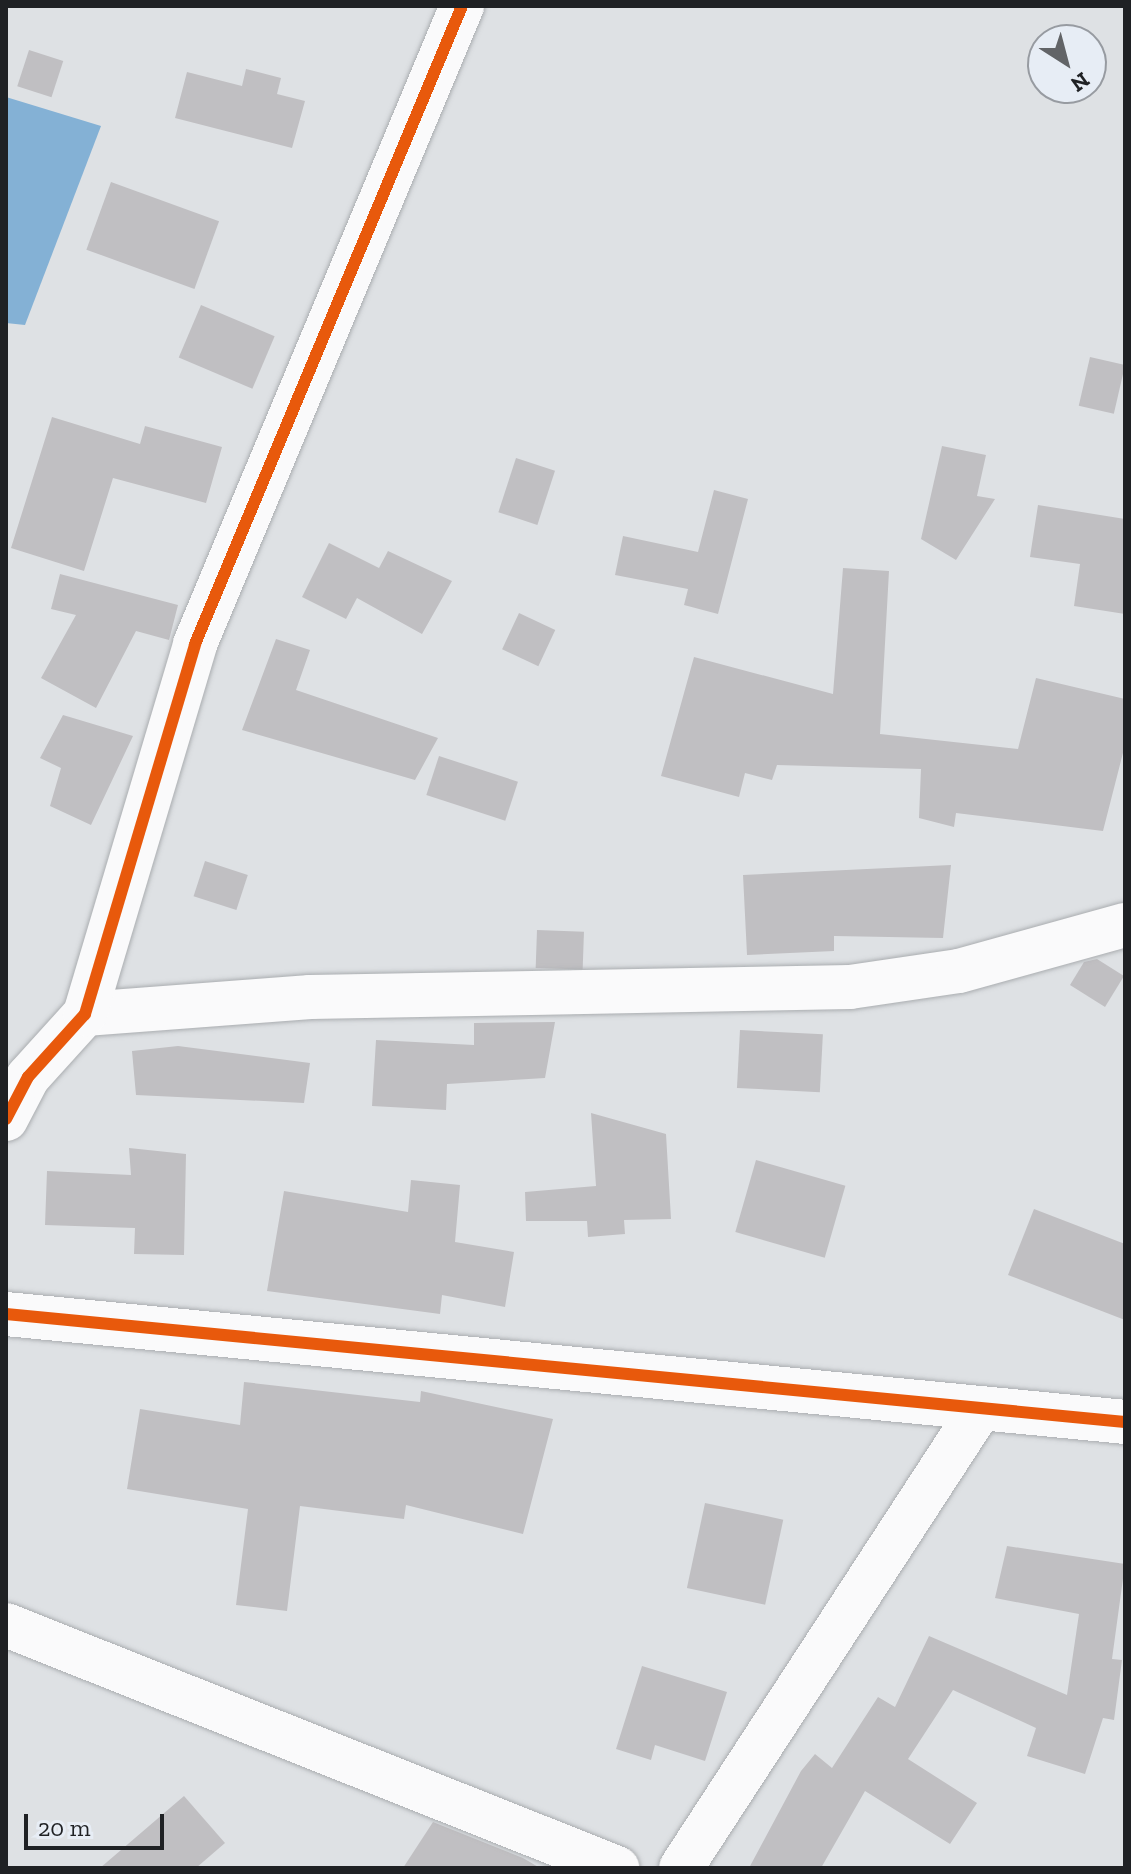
<!DOCTYPE html>
<html>
<head>
<meta charset="utf-8">
<style>
  body { margin:0 }
  #map { position:relative; width:1131px; height:1874px; overflow:hidden; background:#dee1e4; font-family:"Zilla Slab",serif }
  div>[style] { position:absolute }
  [style*='--x'] { left:calc(var(--x)*1px); top:calc(var(--y)*1px); width:calc(var(--w)*1px); rotate:calc(var(--a)*1deg) }
  .water>* { inset:0; background:#84b1d5 }
  .building>* { inset:0; background:#c0bfc2; transform-origin:0 0 }
  .roads { filter:drop-shadow(0 0 2px #aaadb0) drop-shadow(0 0 2px #aaadb0) }
  .minor>* { height:44px; margin:-22px; padding:0 22px; transform-origin:22px; border-radius:22px; background:#fafafb }
  .tertiary>* { height:44px; margin:-22px; padding:0 22px; transform-origin:22px; border-radius:22px; background:#fafafb }
  .cycleway>* { height:12px; margin:-6px; padding:0 6px; transform-origin:6px; border-radius:6px; background:#e8590c }
  span { translate:-50% -50%; white-space:nowrap; text-align:center; line-height:1.15; -webkit-text-stroke:6px #e7edf5; paint-order:stroke }
  .frame { position:absolute; inset:0; border:8px solid #1f2124; pointer-events:none }
  .north { position:absolute; left:1027px; top:24px; width:80px; height:80px; box-sizing:border-box; background:#e7edf5; border:2px solid #979ba1; border-radius:50%; rotate:144deg; font-size:22px; font-weight:700; line-height:32px; text-align:center; color:#1f2124 }
  .north::after { content:''; display:block; margin:auto; width:28px; height:36px; background:#626467; clip-path:polygon(50% 0,100% 100%,50% 72%,0 100%) }
  .scale { position:absolute; left:24px; top:1814px; width:140px; height:36px; box-sizing:border-box; border:4px solid #1f2124; border-top:0; padding-left:10px; font-size:24px; line-height:28px; white-space:nowrap; color:#1f2124; -webkit-text-stroke:6px #e7edf5; paint-order:stroke }
</style>
</head>
<body>
<div id="map">
  <div class="water">
    <div style="clip-path:polygon(6px 97px,101px 126px,25px 325px,6px 323px)"></div>
  </div>
  <div class="building">
    <div style="left:29px;top:50px;width:36px;height:38px;rotate:18deg"></div>
    <div style="clip-path:polygon(246px 69px,281px 78px,277px 94px,305px 101px,292px 148px,175px 118px,187px 72px,242px 86px)"></div>
    <div style="left:111px;top:182px;width:115px;height:72px;rotate:20deg"></div>
    <div style="left:201px;top:305px;width:80px;height:57px;rotate:23deg"></div>
    <div style="left:1090px;top:357px;width:36px;height:50px;rotate:13deg"></div>
    <div style="clip-path:polygon(52px 417px,140px 444px,145px 426px,222px 447px,206px 503px,113px 478px,84px 571px,11px 548px)"></div>
    <div style="clip-path:polygon(942px 446px,986px 455px,977px 496px,995px 499px,956px 560px,921px 539px)"></div>
    <div style="left:516px;top:458px;width:41px;height:57px;rotate:18deg"></div>
    <div style="clip-path:polygon(714px 490px,748px 499px,718px 614px,684px 605px,688px 589px,615px 575px,623px 536px,698px 552px)"></div>
    <div style="clip-path:polygon(1038px 505px,1125px 519px,1125px 614px,1074px 606px,1080px 564px,1030px 557px)"></div>
    <div style="clip-path:polygon(329px 543px,379px 568px,388px 551px,452px 581px,422px 634px,357px 598px,346px 619px,302px 597px)"></div>
    <div style="clip-path:polygon(843px 568px,889px 571px,880px 734px,1018px 749px,1036px 678px,1125px 699px,1125px 745px,1103px 831px,956px 813px,954px 827px,919px 818px,921px 769px,777px 765px,772px 780px,745px 773px,739px 797px,661px 776px,694px 657px,833px 694px)"></div>
    <div style="clip-path:polygon(60px 574px,178px 605px,169px 640px,136px 631px,96px 708px,41px 678px,76px 615px,51px 609px)"></div>
    <div style="left:519px;top:613px;width:40px;height:40px;rotate:25deg"></div>
    <div style="clip-path:polygon(276px 639px,310px 650px,296px 690px,438px 738px,415px 780px,242px 730px)"></div>
    <div style="clip-path:polygon(63px 715px,133px 736px,91px 825px,50px 806px,61px 768px,40px 758px)"></div>
    <div style="left:439px;top:756px;width:83px;height:41px;rotate:18deg"></div>
    <div style="left:205px;top:861px;width:45px;height:37px;rotate:18deg"></div>
    <div style="clip-path:polygon(951px 865px,943px 938px,834px 936px,834px 951px,747px 955px,743px 875px)"></div>
    <div style="left:537px;top:930px;width:47px;height:38px;rotate:2deg"></div>
    <div style="clip-path:polygon(1097px 959px,1124px 976px,1105px 1007px,1070px 985px,1084px 962px)"></div>
    <div style="clip-path:polygon(555px 1022px,545px 1078px,447px 1084px,446px 1110px,372px 1106px,376px 1040px,474px 1045px,474px 1023px)"></div>
    <div style="left:740px;top:1030px;width:83px;height:58px;rotate:3deg"></div>
    <div style="clip-path:polygon(178px 1046px,310px 1063px,304px 1103px,136px 1095px,132px 1051px)"></div>
    <div style="clip-path:polygon(591px 1113px,666px 1134px,671px 1219px,624px 1220px,625px 1234px,588px 1237px,587px 1221px,526px 1221px,525px 1192px,596px 1186px)"></div>
    <div style="clip-path:polygon(129px 1148px,186px 1154px,184px 1255px,134px 1254px,135px 1228px,45px 1225px,47px 1171px,131px 1175px)"></div>
    <div style="left:756px;top:1160px;width:93px;height:75px;rotate:16deg"></div>
    <div style="clip-path:polygon(411px 1180px,460px 1185px,455px 1242px,514px 1252px,505px 1307px,442px 1295px,440px 1314px,267px 1291px,284px 1191px,408px 1212px)"></div>
    <div style="clip-path:polygon(1034px 1209px,1125px 1244px,1125px 1320px,1008px 1275px)"></div>
    <div style="clip-path:polygon(244px 1382px,420px 1402px,421px 1391px,553px 1419px,523px 1534px,406px 1505px,404px 1519px,300px 1506px,287px 1611px,236px 1605px,248px 1509px,127px 1489px,140px 1409px,240px 1425px)"></div>
    <div style="left:705px;top:1503px;width:80px;height:87px;rotate:12deg"></div>
    <div style="clip-path:polygon(1007px 1546px,1125px 1564px,1112px 1659px,1122px 1660px,1114px 1720px,1103px 1718px,1085px 1774px,1027px 1756px,1036px 1728px,953px 1690px,908px 1759px,977px 1803px,950px 1844px,865px 1791px,821px 1868px,749px 1868px,801px 1771px,815px 1754px,832px 1768px,878px 1697px,895px 1707px,929px 1636px,1067px 1695px,1079px 1614px,995px 1598px)"></div>
    <div style="clip-path:polygon(642px 1666px,727px 1692px,705px 1761px,655px 1745px,651px 1760px,616px 1749px)"></div>
    <div style="clip-path:polygon(184px 1796px,225px 1843px,196px 1868px,100px 1868px)"></div>
    <div style="clip-path:polygon(433px 1822px,523px 1858px,540px 1868px,403px 1868px)"></div>
  </div>
  <div class="roads">
    <div class="minor">
      <div style="--x:85;--y:1014;--w:226;--a:-4.3"></div>
      <div style="--x:310;--y:997;--w:540;--a:-1.06"></div>
      <div style="--x:850;--y:987;--w:110;--a:-8.4"></div>
      <div style="--x:959;--y:971;--w:172;--a:-15.5"></div>
      <div style="--x:6;--y:1119;--w:47;--a:-62.4"></div>
      <div style="--x:28;--y:1077;--w:85;--a:-47.9"></div>
      <div style="--x:85;--y:1014;--w:386;--a:-73.4"></div>
      <div style="--x:195;--y:644;--w:692;--a:-67.29"></div>
      <div style="--x:6;--y:1625;--w:658;--a:21.69"></div>
      <div style="--x:681;--y:1868;--w:548;--a:-56.92"></div>
    </div>
    <div class="tertiary">
      <div style="--x:6;--y:1314;--w:1124;--a:5.51"></div>
    </div>
  </div>
  <div class="cycleway">
    <div style="--x:6;--y:1119;--w:47;--a:-62.4"></div>
    <div style="--x:28;--y:1077;--w:85;--a:-47.9"></div>
    <div style="--x:85;--y:1014;--w:386;--a:-73.4"></div>
    <div style="--x:195;--y:644;--w:692;--a:-67.29"></div>
    <div style="--x:6;--y:1314;--w:1124;--a:5.51"></div>
  </div>
  <div class="frame"></div>
  <div class="north">N</div>
  <div class="scale">20 m</div>
</div>
</body>
</html>
